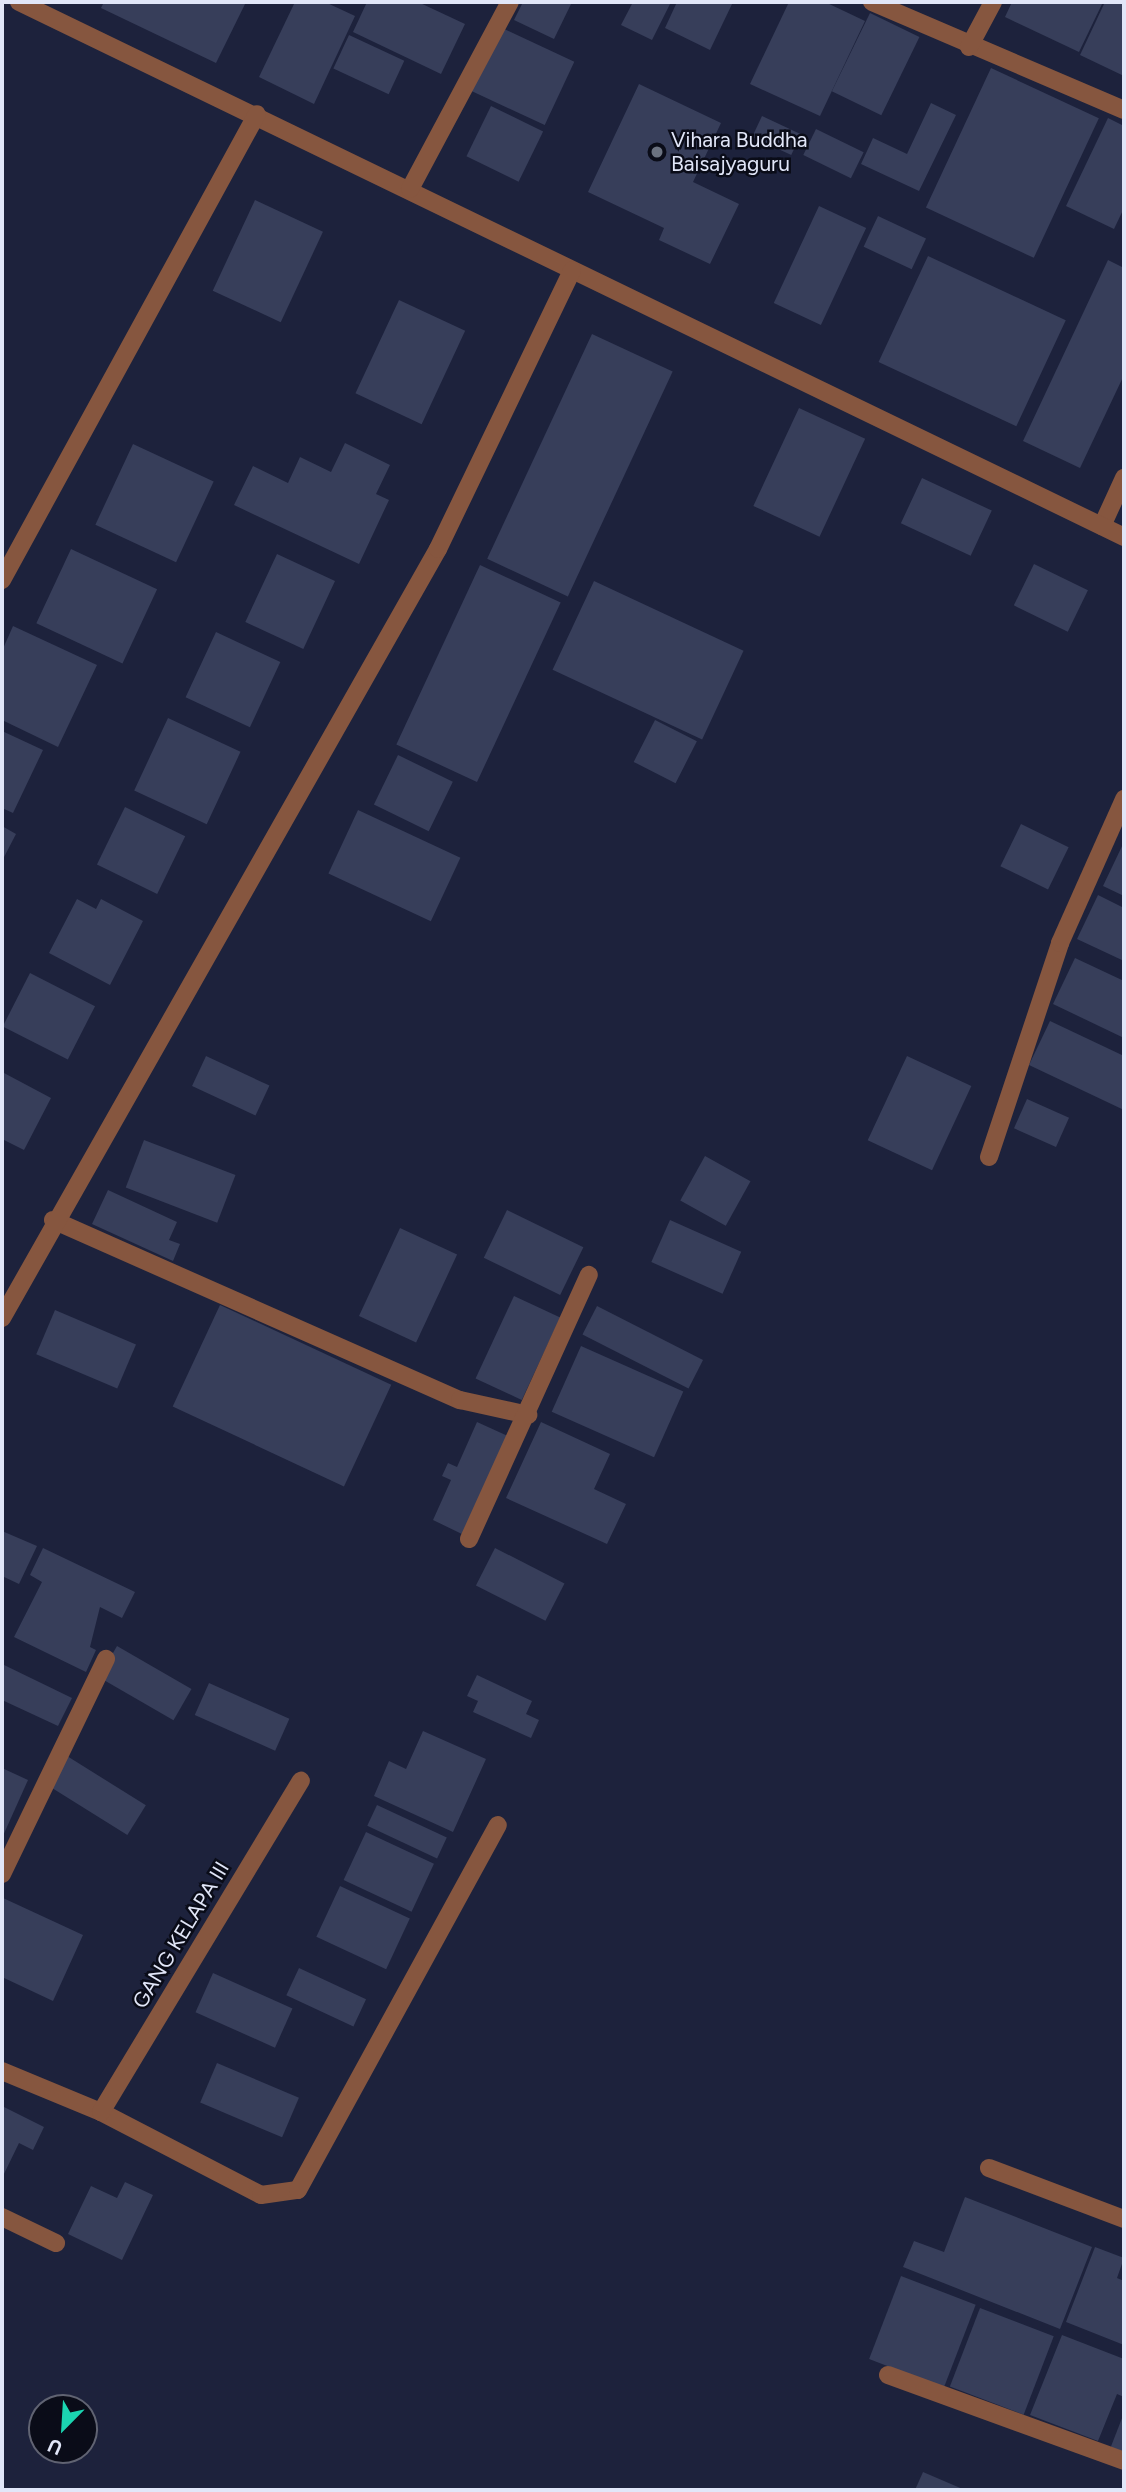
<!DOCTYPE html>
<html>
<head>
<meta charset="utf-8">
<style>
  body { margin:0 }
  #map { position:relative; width:1126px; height:2492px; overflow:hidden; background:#1d223c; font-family:Figtree,sans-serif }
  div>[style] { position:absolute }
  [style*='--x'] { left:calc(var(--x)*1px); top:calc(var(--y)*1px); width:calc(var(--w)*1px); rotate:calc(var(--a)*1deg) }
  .building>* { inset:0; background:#373e5a; transform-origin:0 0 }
  .lane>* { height:18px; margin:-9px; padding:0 9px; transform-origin:9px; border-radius:9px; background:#86563f }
  .street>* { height:18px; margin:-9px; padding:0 9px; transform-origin:9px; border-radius:9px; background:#86563f }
  .dots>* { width:19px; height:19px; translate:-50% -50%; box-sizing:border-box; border:4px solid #0a0c18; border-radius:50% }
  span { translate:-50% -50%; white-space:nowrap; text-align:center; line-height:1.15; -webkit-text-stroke:5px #0a0c18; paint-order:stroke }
  .poi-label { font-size:21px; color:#e1e6f8 }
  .left { translate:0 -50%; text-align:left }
  .street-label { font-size:21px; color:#e1e6f8 }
  .frame { position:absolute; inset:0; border:4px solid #e1e6f8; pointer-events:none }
  .north { position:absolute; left:28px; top:2394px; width:70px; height:70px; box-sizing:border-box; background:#0a0c18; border:2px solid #606372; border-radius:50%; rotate:204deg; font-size:19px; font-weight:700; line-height:28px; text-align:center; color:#e1e6f8 }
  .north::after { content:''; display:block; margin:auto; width:24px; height:32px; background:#1bd5b1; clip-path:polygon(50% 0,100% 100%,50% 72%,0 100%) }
</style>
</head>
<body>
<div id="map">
  <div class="building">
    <div style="clip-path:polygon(104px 2px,246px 2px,216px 63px,101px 8px)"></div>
    <div style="clip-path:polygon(295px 2px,325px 2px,355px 16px,314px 104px,259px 77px)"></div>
    <div style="clip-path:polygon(367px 2px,418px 2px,465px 24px,441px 74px,353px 32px)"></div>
    <div style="clip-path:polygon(523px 2px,572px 2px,554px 39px,514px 20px)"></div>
    <div style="clip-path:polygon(633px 2px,671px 2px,652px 40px,621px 25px)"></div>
    <div style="clip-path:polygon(677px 2px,733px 2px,710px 50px,665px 28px)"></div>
    <div style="clip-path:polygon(789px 2px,825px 2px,865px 21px,820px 116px,750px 84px)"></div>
    <div style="clip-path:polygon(1012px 2px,1103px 2px,1079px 52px,1005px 17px)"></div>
    <div style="clip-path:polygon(1105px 2px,1124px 2px,1124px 76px,1080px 55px)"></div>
    <div style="left:870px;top:13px;width:55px;height:87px;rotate:26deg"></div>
    <div style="left:500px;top:27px;width:82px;height:70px;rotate:25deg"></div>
    <div style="left:349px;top:35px;width:61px;height:37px;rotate:25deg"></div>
    <div style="left:991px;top:68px;width:119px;height:154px;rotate:25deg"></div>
    <div style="clip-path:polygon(639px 84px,721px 123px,693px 182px,739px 204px,710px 264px,659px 240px,664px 228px,588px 192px)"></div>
    <div style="clip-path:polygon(931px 103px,956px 115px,919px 191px,861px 164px,873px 138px,907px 154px)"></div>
    <div style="left:491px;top:106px;width:58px;height:56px;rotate:26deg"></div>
    <div style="left:762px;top:116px;width:43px;height:23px;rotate:25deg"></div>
    <div style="clip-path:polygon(1108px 118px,1124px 126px,1124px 208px,1114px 229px,1066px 206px)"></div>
    <div style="left:816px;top:129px;width:53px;height:29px;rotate:26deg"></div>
    <div style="left:255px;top:200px;width:75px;height:100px;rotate:25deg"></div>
    <div style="left:819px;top:206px;width:52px;height:107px;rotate:25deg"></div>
    <div style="left:878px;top:216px;width:53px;height:34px;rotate:25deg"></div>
    <div style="left:928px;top:256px;width:152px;height:117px;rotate:25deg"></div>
    <div style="clip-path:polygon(1108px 260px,1124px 268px,1124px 375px,1080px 468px,1023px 441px)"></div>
    <div style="left:399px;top:300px;width:73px;height:103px;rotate:25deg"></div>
    <div style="left:592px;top:334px;width:89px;height:248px;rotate:25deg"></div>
    <div style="left:799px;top:408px;width:73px;height:108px;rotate:25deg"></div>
    <div style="clip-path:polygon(345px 443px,390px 465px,376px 494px,389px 500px,359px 564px,234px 505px,253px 466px,288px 483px,300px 457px,331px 472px)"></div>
    <div style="left:133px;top:444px;width:89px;height:89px;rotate:25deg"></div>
    <div style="left:922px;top:478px;width:77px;height:50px;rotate:25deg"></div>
    <div style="left:71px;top:549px;width:95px;height:82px;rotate:25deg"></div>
    <div style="left:277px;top:554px;width:64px;height:75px;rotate:25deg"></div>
    <div style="left:1034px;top:564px;width:60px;height:46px;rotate:26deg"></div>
    <div style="left:480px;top:565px;width:89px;height:198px;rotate:25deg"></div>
    <div style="left:594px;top:581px;width:165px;height:98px;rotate:25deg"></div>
    <div style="clip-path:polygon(13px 626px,97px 665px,58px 747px,2px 720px,2px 651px)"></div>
    <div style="left:216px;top:632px;width:71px;height:72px;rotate:25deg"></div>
    <div style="left:168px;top:718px;width:80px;height:80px;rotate:25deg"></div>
    <div style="left:655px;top:720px;width:47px;height:47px;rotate:27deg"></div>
    <div style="clip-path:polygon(2px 731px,43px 750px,13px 813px,2px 808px)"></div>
    <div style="left:398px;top:755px;width:61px;height:55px;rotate:26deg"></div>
    <div style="left:125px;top:807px;width:67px;height:64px;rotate:26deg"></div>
    <div style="left:358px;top:810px;width:113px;height:70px;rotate:25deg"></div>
    <div style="left:1021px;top:824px;width:53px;height:47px;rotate:26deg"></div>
    <div style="clip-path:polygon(2px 826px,16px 834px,2px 861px)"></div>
    <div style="clip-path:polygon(1124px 842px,1124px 896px,1103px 886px)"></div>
    <div style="clip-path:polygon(1098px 895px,1124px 908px,1124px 961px,1077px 939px)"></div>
    <div style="clip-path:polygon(77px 899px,96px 909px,101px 899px,143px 921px,110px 985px,49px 953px)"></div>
    <div style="clip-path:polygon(1075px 958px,1124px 981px,1124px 1038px,1053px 1004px)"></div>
    <div style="left:30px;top:973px;width:73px;height:60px;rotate:27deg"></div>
    <div style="clip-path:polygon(1050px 1021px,1124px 1056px,1124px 1110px,1029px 1065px)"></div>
    <div style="left:206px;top:1056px;width:70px;height:33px;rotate:25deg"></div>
    <div style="left:907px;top:1056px;width:71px;height:93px;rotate:25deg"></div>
    <div style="clip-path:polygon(4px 1073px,51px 1098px,24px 1150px,2px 1139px)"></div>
    <div style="left:1027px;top:1099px;width:46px;height:32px;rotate:24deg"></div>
    <div style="left:144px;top:1140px;width:98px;height:51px;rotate:21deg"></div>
    <div style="left:705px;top:1156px;width:52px;height:51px;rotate:29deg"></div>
    <div style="clip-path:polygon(108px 1190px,177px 1222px,169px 1240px,180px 1244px,173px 1261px,92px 1224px)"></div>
    <div style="left:507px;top:1210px;width:85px;height:53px;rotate:26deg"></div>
    <div style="left:670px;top:1220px;width:78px;height:46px;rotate:24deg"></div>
    <div style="left:400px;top:1228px;width:63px;height:97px;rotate:25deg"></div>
    <div style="left:514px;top:1296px;width:51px;height:91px;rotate:25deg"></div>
    <div style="left:220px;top:1305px;width:189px;height:112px;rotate:25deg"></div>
    <div style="left:597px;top:1306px;width:119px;height:32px;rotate:27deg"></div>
    <div style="left:55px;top:1310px;width:88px;height:48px;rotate:23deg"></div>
    <div style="left:581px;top:1346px;width:112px;height:72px;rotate:24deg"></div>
    <div style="clip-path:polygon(477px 1422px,510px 1437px,464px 1535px,433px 1520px,451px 1480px,442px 1476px,448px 1463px,457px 1467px)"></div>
    <div style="clip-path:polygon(541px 1422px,610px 1454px,594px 1489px,626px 1504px,607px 1544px,506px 1498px)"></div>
    <div style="clip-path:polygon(2px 1531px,37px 1546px,19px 1584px,2px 1576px)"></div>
    <div style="clip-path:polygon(43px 1548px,135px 1592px,122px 1618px,100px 1607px,90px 1647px,96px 1650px,86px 1672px,14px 1637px,42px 1582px,30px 1575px)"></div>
    <div style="left:495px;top:1548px;width:78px;height:42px;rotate:27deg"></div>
    <div style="left:117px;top:1646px;width:86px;height:36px;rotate:30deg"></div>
    <div style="clip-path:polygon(2px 1664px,72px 1698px,58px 1726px,2px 1700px)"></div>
    <div style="clip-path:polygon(477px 1675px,532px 1701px,526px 1714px,539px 1720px,531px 1738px,473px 1712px,478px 1701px,467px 1696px)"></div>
    <div style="left:209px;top:1683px;width:88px;height:35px;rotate:24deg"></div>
    <div style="clip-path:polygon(423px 1731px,486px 1759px,453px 1832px,374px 1796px,389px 1761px,406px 1769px)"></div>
    <div style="left:67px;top:1756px;width:93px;height:35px;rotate:32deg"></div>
    <div style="clip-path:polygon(2px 1768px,28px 1780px,2px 1838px)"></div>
    <div style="left:377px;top:1805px;width:77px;height:23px;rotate:25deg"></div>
    <div style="left:366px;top:1832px;width:75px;height:53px;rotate:25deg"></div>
    <div style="left:340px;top:1886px;width:77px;height:56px;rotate:25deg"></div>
    <div style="clip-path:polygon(3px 1898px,83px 1935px,53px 2001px,2px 1977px)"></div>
    <div style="left:299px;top:1968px;width:74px;height:30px;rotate:25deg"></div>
    <div style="left:213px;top:1973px;width:87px;height:43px;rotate:24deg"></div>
    <div style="left:217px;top:2063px;width:89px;height:43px;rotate:23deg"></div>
    <div style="clip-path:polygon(2px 2106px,44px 2127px,33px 2150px,19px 2143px,2px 2178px)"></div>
    <div style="clip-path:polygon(125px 2182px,153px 2195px,122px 2260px,68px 2234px,91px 2186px,117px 2198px)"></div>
    <div style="clip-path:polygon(965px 2197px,1092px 2247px,1060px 2329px,903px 2267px,914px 2241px,944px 2252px)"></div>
    <div style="clip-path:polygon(1095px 2247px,1124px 2258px,1117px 2278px,1124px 2281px,1124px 2345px,1066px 2322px)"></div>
    <div style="left:901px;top:2276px;width:80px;height:89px;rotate:21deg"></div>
    <div style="left:980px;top:2308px;width:79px;height:84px;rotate:21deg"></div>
    <div style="clip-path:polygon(1062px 2335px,1124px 2359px,1124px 2397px,1117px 2394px,1098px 2441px,1030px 2415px)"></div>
    <div style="clip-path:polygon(1124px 2413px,1124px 2455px,1110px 2449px)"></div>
    <div style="clip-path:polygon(923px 2472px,965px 2490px,915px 2490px)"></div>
  </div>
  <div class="lane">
    <div style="--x:1102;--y:526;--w:53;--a:-65.4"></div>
    <div style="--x:989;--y:1157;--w:225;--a:-71.6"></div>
    <div style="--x:1060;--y:943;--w:158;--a:-66"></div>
  </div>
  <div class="street">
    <div style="--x:19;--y:2;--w:1228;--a:25.83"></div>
    <div style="--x:872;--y:2;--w:274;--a:23.2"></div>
    <div style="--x:969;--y:47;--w:51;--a:-61.9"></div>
    <div style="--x:410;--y:189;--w:212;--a:-61.9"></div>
    <div style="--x:2;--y:580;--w:531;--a:-61.31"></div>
    <div style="--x:53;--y:1220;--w:445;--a:23.9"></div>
    <div style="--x:460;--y:1400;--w:70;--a:12.4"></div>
    <div style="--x:2;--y:1318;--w:884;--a:-60.45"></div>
    <div style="--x:438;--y:549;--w:309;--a:-64.3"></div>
    <div style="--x:469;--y:1539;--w:290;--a:-65.6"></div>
    <div style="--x:2;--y:1874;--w:239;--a:-64.2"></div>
    <div style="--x:2;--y:2071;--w:107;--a:22.5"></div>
    <div style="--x:101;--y:2112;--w:180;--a:27.4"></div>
    <div style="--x:261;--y:2195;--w:37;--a:-8"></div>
    <div style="--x:298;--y:2190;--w:416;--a:-61.3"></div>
    <div style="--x:101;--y:2112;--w:387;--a:-58.9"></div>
    <div style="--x:989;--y:2168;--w:144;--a:20.7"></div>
    <div style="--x:2;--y:2217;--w:60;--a:25.7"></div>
    <div style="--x:888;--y:2375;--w:251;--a:20"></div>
  </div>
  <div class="dots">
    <div style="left:657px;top:152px;background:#6b7280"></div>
  </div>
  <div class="poi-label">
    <span class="left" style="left:671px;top:152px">Vihara Buddha<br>Baisajyaguru</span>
  </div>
  <div class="street-label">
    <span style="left:181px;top:1935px;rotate:-59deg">GANG KELAPA III</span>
  </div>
  <div class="frame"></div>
  <div class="north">U</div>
</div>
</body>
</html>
